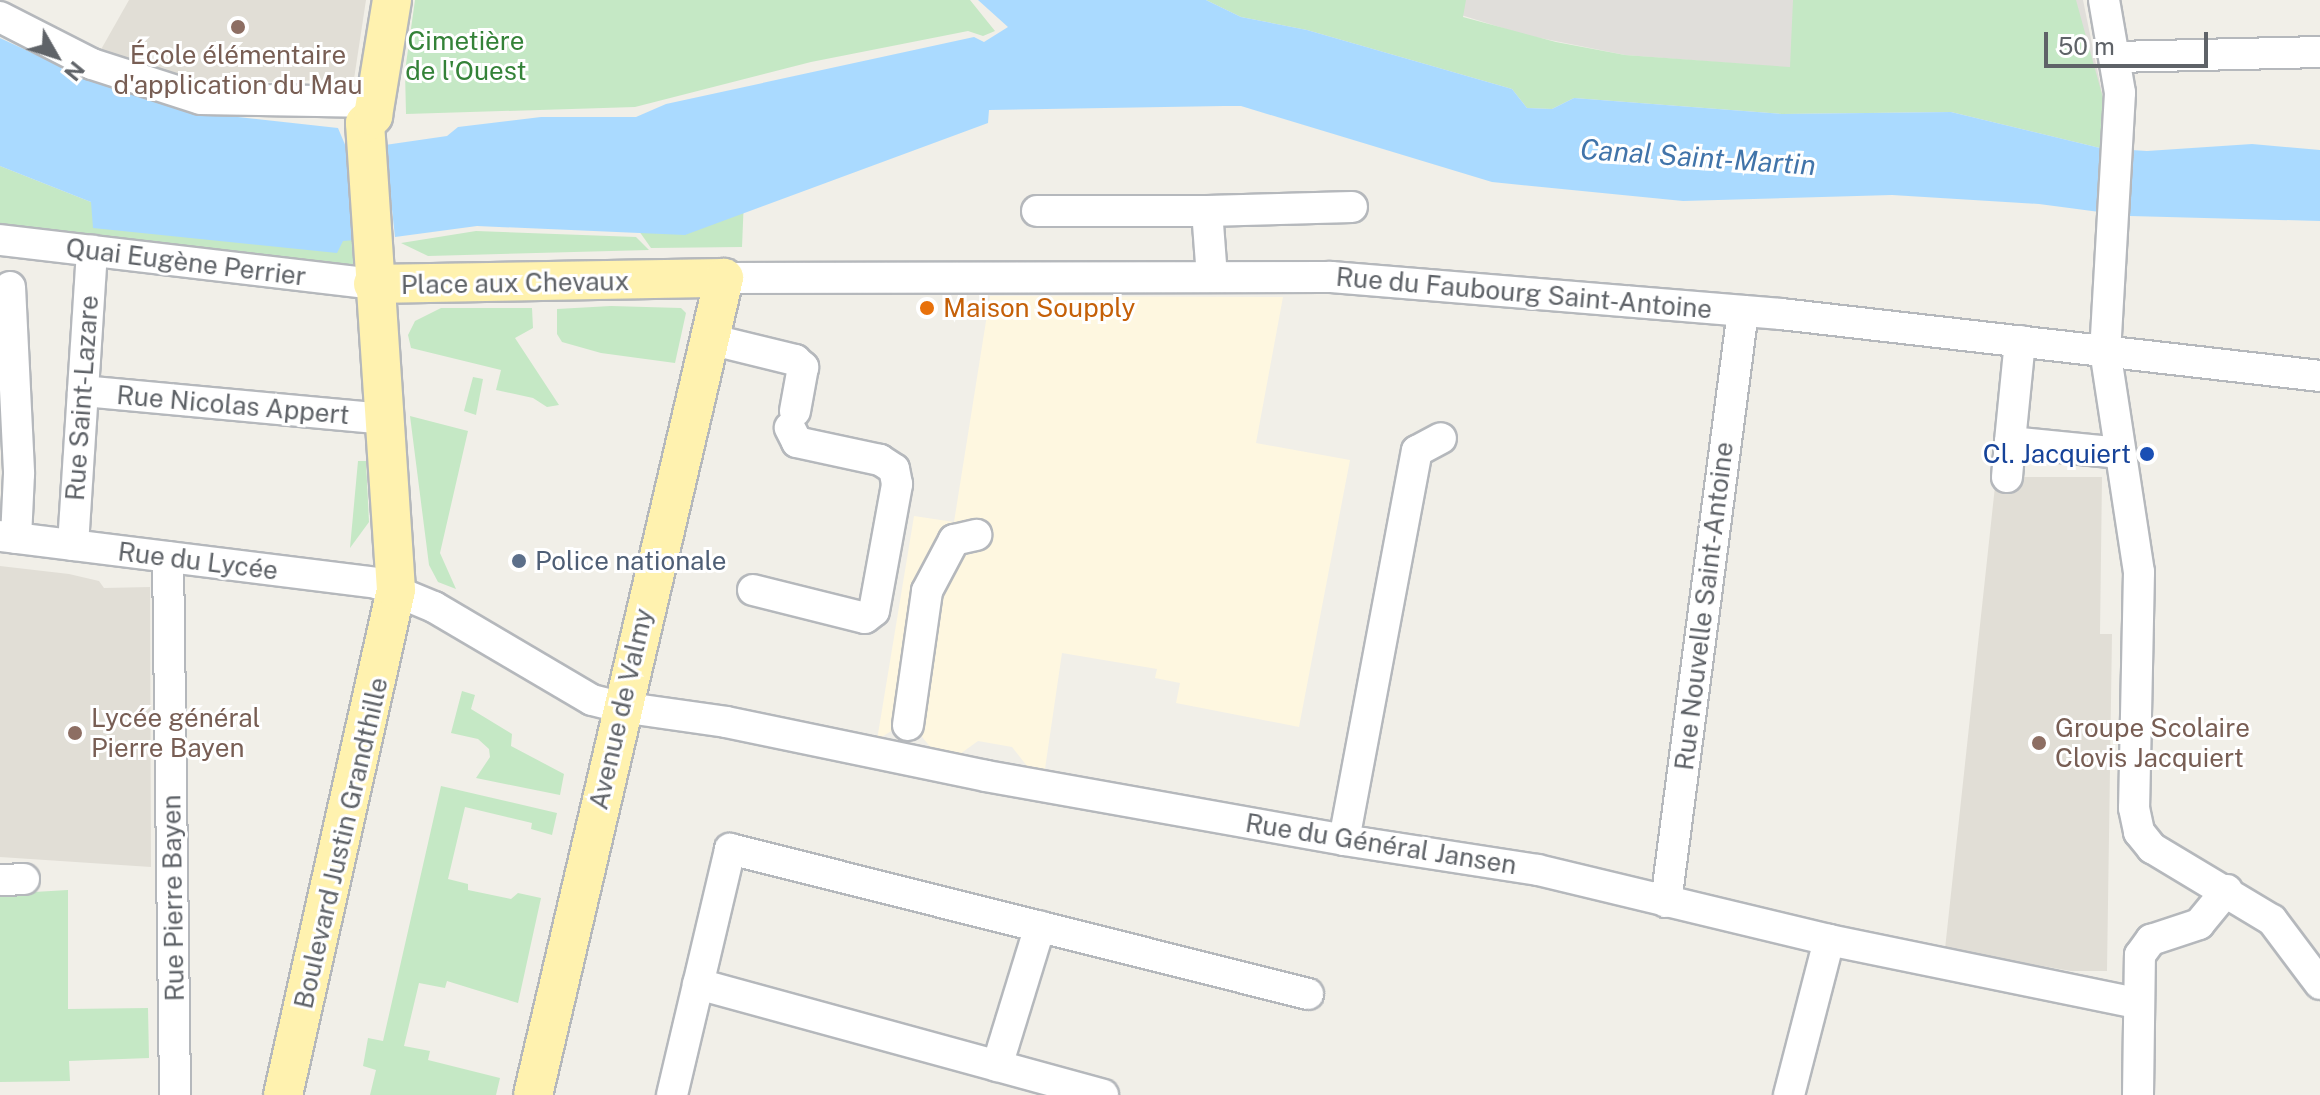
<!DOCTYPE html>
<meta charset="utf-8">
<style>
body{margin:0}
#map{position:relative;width:2320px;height:1095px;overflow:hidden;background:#f1efe8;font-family:"Public Sans",sans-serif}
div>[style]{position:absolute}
.commercial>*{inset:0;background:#fef7e0}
.industrial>*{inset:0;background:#e0deda}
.education>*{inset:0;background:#e1ded6}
.green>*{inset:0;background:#c5e8c5}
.water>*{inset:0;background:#aadaff}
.roads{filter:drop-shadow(2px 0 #b5b8bc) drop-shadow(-2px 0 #b5b8bc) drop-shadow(0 2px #b5b8bc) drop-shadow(0 -2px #b5b8bc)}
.minor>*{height:30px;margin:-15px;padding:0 15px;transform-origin:15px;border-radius:15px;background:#fff}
.major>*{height:38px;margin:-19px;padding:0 19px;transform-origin:19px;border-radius:19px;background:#fff2af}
.dots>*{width:22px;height:22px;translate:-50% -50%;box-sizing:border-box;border:4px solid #fff;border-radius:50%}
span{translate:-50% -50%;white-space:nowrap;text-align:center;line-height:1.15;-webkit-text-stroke:6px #fff;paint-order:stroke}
.park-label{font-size:26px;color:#348238}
.education-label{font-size:26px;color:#785e54}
.left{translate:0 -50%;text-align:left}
.street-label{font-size:26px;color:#5f6368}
.food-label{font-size:26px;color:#c56008}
.transit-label{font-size:26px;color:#164399}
.right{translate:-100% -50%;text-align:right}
.service-label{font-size:26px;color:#4e5e75}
.water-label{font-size:28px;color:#4174aa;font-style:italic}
.north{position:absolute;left:16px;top:16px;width:80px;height:80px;-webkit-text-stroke:6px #fff;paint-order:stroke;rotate:129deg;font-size:22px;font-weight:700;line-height:32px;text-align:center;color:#5f6368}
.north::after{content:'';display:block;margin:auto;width:28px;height:36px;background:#5f6368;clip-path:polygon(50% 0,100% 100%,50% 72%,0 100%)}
.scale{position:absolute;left:2044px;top:32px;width:164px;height:36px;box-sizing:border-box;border:4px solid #5f6368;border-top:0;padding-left:10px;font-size:24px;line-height:28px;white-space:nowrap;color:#5f6368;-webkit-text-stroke:6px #fff;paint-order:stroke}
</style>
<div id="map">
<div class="commercial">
<i style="clip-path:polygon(990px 296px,1283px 297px,1256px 443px,1350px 460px,1299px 727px,1176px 703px,1180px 683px,1155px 678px,1157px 669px,1062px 653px,1045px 769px,1027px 766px,1012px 747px,978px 741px,960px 754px,932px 749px,918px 732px,896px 728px,877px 740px,914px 516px,954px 522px)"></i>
</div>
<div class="industrial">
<i style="clip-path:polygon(1413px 0,2083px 0,2103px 98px,2047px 88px,1625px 55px,1525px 35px)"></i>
</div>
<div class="education">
<i style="clip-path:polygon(129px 0,366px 0,354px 79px,194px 84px,99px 53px)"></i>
<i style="clip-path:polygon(1996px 477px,2102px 477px,2100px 634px,2112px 634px,2107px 971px,2071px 971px,1945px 949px)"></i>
<i style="clip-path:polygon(0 566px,69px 574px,99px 581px,104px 588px,150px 587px,151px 867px,0 857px)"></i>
</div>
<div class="green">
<i style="clip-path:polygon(415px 0,970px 0,995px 31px,983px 36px,968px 31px,811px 62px,635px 107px,406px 114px,405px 71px)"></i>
<i style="clip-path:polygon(1206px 0,1466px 0,1463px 17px,1556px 42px,1625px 55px,1790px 67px,1793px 0,2076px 0,2103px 98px,2100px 148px,1951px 112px,1782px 114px,1574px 98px,1552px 109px,1527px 108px,1512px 89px,1307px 30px,1241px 17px)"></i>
<i style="clip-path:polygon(0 166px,91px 202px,355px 240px,355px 266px,0 229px)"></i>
<i style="clip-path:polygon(744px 198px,742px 247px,651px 248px,620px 204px)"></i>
<i style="clip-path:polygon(476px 231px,636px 237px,649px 250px,428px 256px,401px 243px)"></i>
<i style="clip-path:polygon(611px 306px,681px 308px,686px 313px,675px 363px,601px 353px,562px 342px,557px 334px,557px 309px)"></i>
<i style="clip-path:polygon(441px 308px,532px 308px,533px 328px,515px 338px,559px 405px,547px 407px,533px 398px,496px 390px,501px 370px,411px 348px,408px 335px,415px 321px)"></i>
<i style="clip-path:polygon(473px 377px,483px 379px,476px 415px,464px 411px)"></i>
<i style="clip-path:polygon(410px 416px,468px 431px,440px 553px,456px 589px,438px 582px,429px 565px)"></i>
<i style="clip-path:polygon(358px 461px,366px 461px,369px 522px,350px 548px)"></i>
<i style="clip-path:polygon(462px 691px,475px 695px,471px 709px,512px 734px,511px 746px,564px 774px,560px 795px,476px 778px,490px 757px,489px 749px,478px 739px,451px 733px)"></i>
<i style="clip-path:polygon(441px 786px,557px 813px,552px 835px,531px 829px,532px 823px,465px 807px,448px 879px,468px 884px,468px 890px,511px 899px,518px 893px,541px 898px,518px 1003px,447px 981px,445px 988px,419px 983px,404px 1046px,430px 1051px,428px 1060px,500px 1078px,496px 1095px,370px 1095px,376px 1070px,363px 1066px,368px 1038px,383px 1041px)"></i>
<i style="clip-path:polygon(68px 890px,68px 1009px,148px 1008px,149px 1058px,69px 1061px,70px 1081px,0 1082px,0 894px)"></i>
</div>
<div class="water">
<i style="clip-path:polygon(978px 0,1206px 0,1241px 17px,1307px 30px,1512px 89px,1527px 108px,1552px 109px,1574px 98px,1782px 114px,1951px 112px,2100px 148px,2147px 151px,2252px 144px,2320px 150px,2320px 221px,2130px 216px,2039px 204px,1892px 195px,1683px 201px,1492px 182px,1241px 106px,1224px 106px,989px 110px,988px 123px,685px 235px,477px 226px,395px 237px,385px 145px,447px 136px,458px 127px,541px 117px,636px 117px,666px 104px,974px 37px,984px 42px,1008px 27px)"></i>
<i style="clip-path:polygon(0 38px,99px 84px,193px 112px,338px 128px,346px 147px,355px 240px,343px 241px,337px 253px,93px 228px,91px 202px,0 166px)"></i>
</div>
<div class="roads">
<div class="minor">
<i style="left:2104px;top:0;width:94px;rotate:80.2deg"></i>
<i style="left:2120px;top:93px;width:257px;rotate:93.3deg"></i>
<i style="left:2105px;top:350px;width:225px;rotate:81.3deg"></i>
<i style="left:2139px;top:572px;width:236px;rotate:91.2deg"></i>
<i style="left:2134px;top:808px;width:25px;rotate:78deg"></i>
<i style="left:2139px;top:832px;width:21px;rotate:51deg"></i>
<i style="left:2152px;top:848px;width:140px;rotate:31deg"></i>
<i style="left:2272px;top:920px;width:80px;rotate:53.1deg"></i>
<i style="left:0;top:17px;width:103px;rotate:27.1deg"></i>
<i style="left:92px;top:64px;width:114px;rotate:17.8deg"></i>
<i style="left:201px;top:99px;width:174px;rotate:1deg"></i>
<i style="left:2116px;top:57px;width:204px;rotate:-1.4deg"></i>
<i style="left:1037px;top:211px;width:170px"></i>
<i style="left:0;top:240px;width:376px;rotate:6.7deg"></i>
<i style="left:1212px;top:277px;width:66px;rotate:-94.3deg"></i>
<i style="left:1207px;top:211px;width:145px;rotate:-1.6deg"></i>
<i style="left:724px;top:278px;width:607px;rotate:-0.09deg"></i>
<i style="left:1331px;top:277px;width:452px;rotate:4.7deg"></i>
<i style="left:1781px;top:314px;width:543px;rotate:6.56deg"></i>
<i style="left:10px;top:287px;width:187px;rotate:87.2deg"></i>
<i style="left:19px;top:474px;width:64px;rotate:92.7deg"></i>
<i style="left:709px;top:339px;width:89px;rotate:13.7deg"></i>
<i style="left:795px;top:360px;width:11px;rotate:41deg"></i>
<i style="left:803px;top:367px;width:45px;rotate:100.3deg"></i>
<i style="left:2020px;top:341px;width:101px;rotate:95.7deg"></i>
<i style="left:2010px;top:442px;width:111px;rotate:5.7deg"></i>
<i style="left:83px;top:391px;width:301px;rotate:5.3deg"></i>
<i style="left:2007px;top:477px;width:35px;rotate:-85deg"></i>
<i style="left:0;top:536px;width:379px;rotate:7.1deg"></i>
<i style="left:376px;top:583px;width:63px;rotate:22.5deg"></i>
<i style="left:434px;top:607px;width:183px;rotate:30.5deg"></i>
<i style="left:592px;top:700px;width:30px;rotate:14deg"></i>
<i style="left:621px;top:707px;width:106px;rotate:8.1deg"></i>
<i style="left:726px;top:722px;width:266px;rotate:11.7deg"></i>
<i style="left:986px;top:776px;width:364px;rotate:10.1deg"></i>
<i style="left:1344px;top:840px;width:196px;rotate:8.8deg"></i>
<i style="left:1538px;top:870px;width:299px;rotate:13.5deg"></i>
<i style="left:1829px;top:940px;width:314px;rotate:11.6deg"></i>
<i style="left:73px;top:545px;width:295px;rotate:-86.3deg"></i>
<i style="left:168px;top:557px;width:538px;rotate:89.25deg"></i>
<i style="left:753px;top:590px;width:115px;rotate:14deg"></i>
<i style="left:865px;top:618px;width:11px;rotate:-38deg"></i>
<i style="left:874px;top:611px;width:129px;rotate:-79.7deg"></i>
<i style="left:897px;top:484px;width:15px;rotate:-101deg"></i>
<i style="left:894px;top:469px;width:17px;rotate:-147deg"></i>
<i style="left:880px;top:460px;width:85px;rotate:-167.8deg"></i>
<i style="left:797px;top:442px;width:16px;rotate:-117deg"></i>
<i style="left:908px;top:725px;width:135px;rotate:-81.9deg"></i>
<i style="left:927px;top:591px;width:58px;rotate:-62.1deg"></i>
<i style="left:954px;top:540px;width:23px;rotate:-13deg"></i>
<i style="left:1344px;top:840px;width:396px;rotate:-79.4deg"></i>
<i style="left:1417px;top:451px;width:27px;rotate:-28deg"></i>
<i style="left:0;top:880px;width:24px;rotate:-2deg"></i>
<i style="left:1666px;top:902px;width:596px;rotate:-82.58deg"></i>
<i style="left:698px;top:984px;width:420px;rotate:15.3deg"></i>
<i style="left:997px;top:1066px;width:146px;rotate:-72.9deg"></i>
<i style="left:672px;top:1095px;width:253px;rotate:-76.7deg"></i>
<i style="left:730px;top:849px;width:596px;rotate:14.08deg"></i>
<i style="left:1789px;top:1095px;width:160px;rotate:-75.5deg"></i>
<i style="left:2138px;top:1095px;width:140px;rotate:-89.2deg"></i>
<i style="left:2140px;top:955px;width:19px;rotate:-54deg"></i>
<i style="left:2151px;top:940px;width:51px;rotate:-18.4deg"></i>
<i style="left:2199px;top:924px;width:44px;rotate:-50.5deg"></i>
</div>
<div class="major">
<i style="left:373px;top:284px;width:351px;rotate:-1deg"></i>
<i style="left:724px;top:278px;width:839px;rotate:103.16deg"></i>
<i style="left:283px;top:1095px;width:517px;rotate:-77.39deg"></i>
<i style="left:396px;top:590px;width:468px;rotate:-93.8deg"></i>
<i style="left:365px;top:123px;width:11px;rotate:-41deg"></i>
<i style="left:373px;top:116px;width:118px;rotate:-80.7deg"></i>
</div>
</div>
<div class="dots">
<i style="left:238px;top:27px;background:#8d6e63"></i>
<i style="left:927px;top:308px;background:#e8710a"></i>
<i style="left:2147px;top:454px;background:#1a4fb4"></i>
<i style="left:519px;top:561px;background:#5c6f8a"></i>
<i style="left:75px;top:733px;background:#8d6e63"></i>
<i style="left:2039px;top:743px;background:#8d6e63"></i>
</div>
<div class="park-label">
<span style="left:466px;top:56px">Cimetière<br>de l'Ouest</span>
</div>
<div class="education-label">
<span style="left:238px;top:70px">École élémentaire<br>d'application du Mau</span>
<span class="left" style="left:91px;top:733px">Lycée général<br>Pierre Bayen</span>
<span class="left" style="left:2055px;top:743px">Groupe Scolaire<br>Clovis Jacquiert</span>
</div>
<div class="street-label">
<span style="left:186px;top:262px;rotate:7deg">Quai Eugène Perrier</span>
<span style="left:515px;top:283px;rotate:-1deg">Place aux Chevaux</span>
<span style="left:1524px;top:293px;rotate:5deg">Rue du Faubourg Saint-Antoine</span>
<span style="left:82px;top:398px;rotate:-86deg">Rue Saint-Lazare</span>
<span style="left:233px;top:405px;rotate:5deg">Rue Nicolas Appert</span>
<span style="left:198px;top:561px;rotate:7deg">Rue du Lycée</span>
<span style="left:1704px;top:606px;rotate:-83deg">Rue Nouvelle Saint-Antoine</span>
<span style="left:621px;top:709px;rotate:-77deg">Avenue de Valmy</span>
<span style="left:341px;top:843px;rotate:-77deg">Boulevard Justin Grandthille</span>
<span style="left:1381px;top:844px;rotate:9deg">Rue du Général Jansen</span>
<span style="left:173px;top:898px;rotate:-91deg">Rue Pierre Bayen</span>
</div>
<div class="food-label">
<span class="left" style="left:943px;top:308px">Maison Soupply</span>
</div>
<div class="transit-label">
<span class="right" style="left:2131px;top:454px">Cl. Jacquiert</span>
</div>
<div class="service-label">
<span class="left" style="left:535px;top:561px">Police nationale</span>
</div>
<div class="water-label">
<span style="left:1698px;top:157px;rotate:4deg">Canal Saint-Martin</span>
</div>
<div class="north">N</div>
<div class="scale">50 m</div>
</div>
